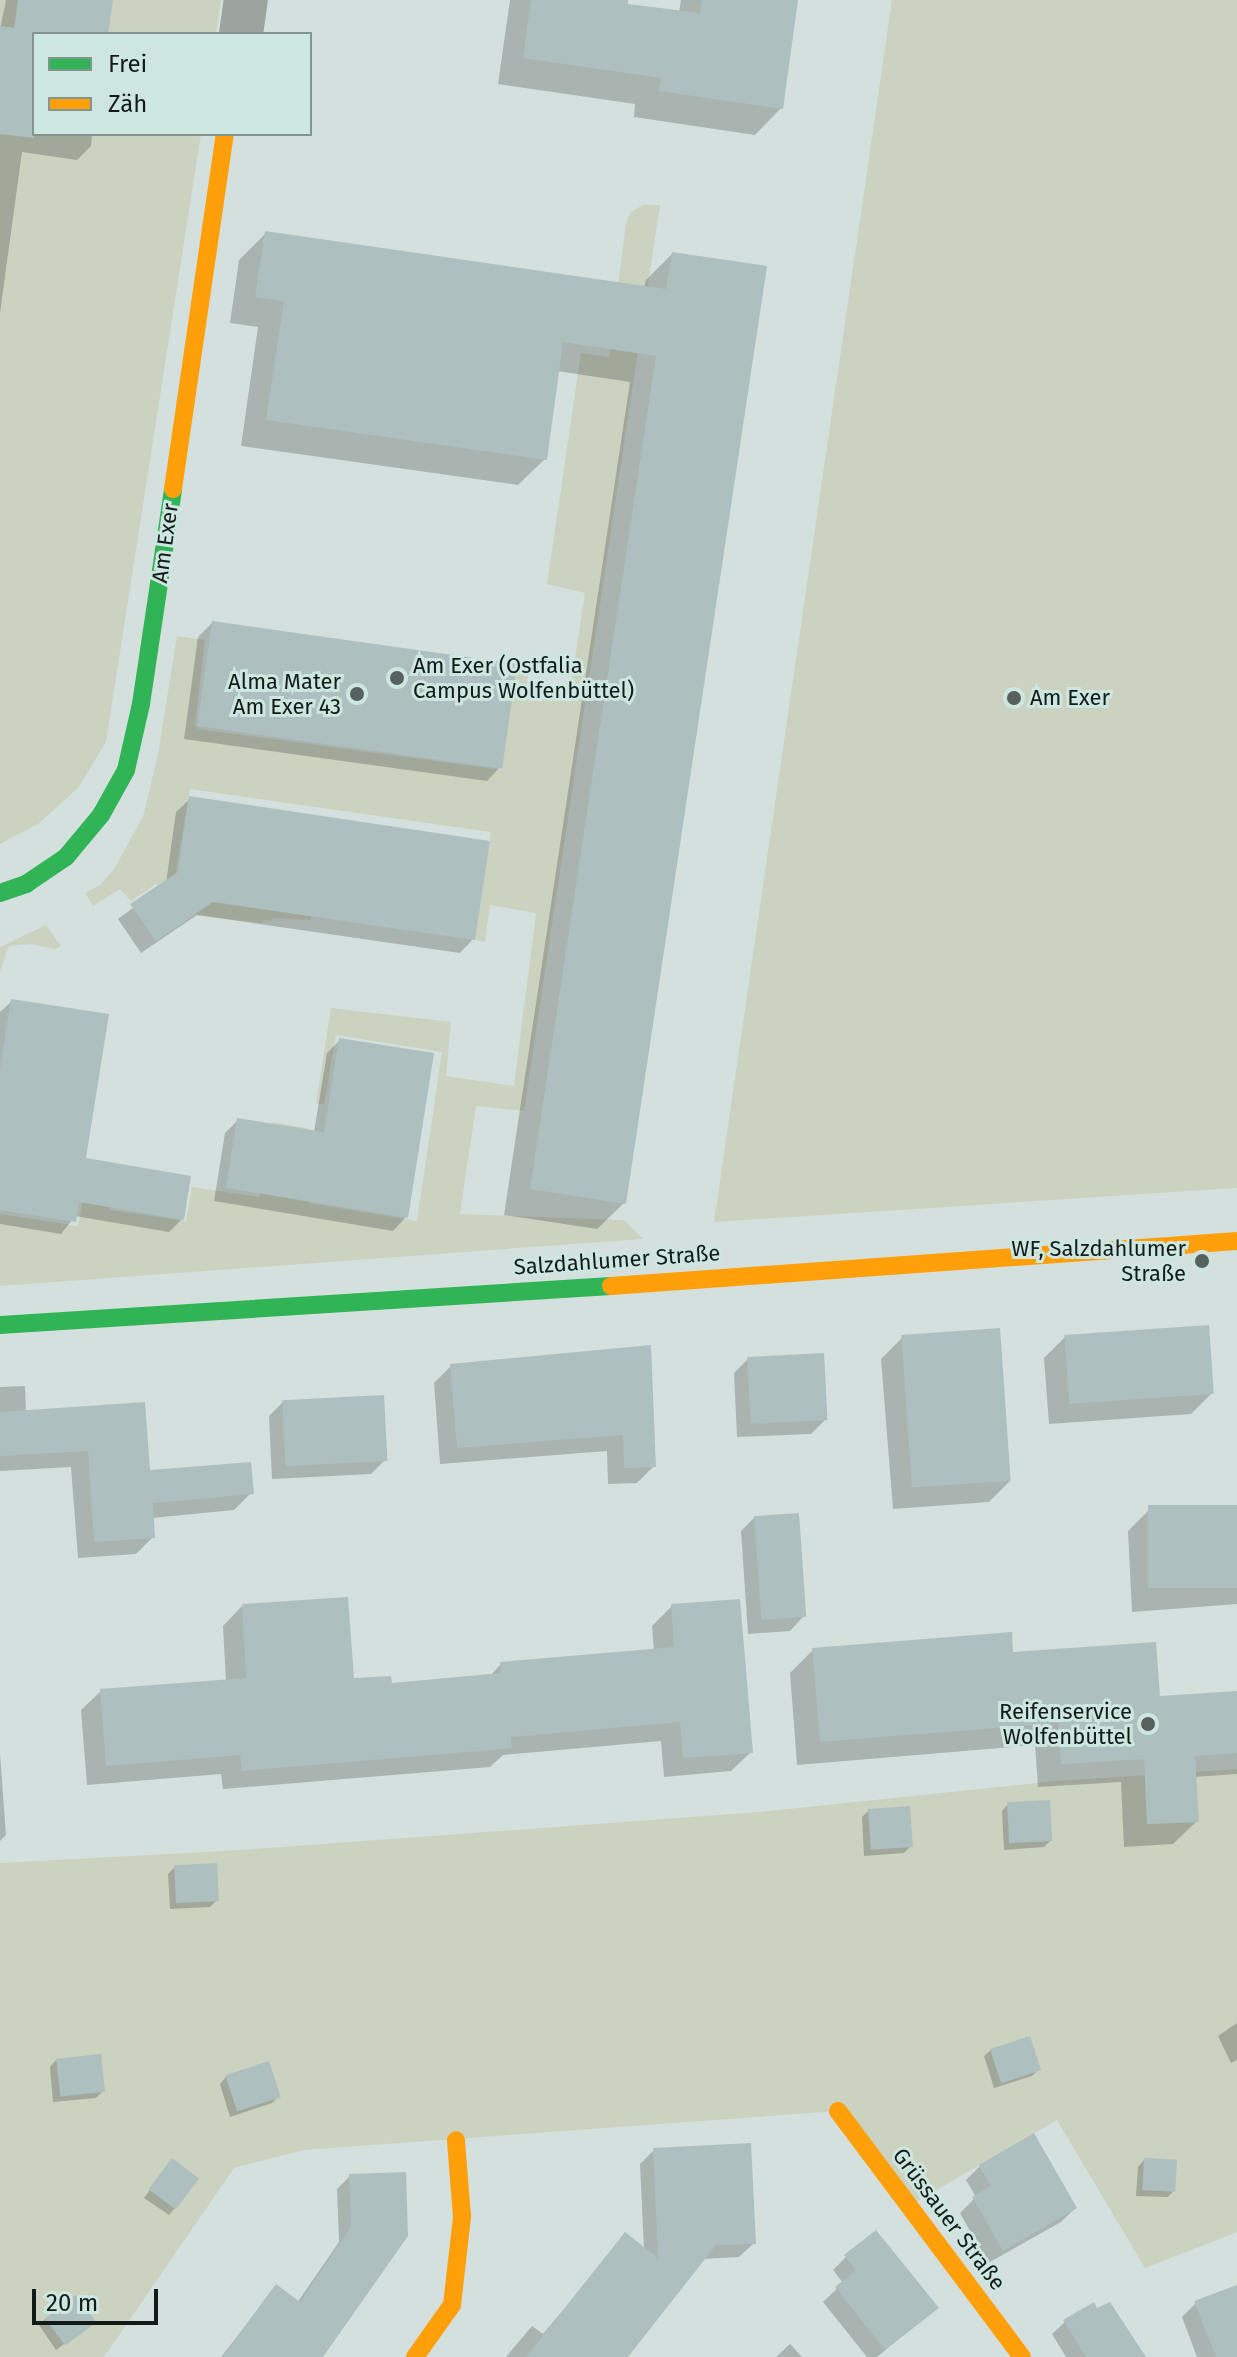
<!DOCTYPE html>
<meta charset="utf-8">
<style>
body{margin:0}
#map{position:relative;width:1237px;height:2357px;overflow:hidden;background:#d4e0dd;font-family:"Fira Sans",sans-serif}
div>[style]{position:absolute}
.green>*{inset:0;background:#cbd2c0}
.shadow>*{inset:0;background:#0003}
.building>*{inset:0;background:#aebfc0;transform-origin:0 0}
.street>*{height:44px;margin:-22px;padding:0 22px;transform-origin:22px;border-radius:22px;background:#9da39e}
.fast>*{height:18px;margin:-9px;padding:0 9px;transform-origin:9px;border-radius:9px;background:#30b455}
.slow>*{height:18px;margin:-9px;padding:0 9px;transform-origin:9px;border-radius:9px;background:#ff9f0a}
.dots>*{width:22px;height:22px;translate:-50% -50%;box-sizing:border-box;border:4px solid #cee6e0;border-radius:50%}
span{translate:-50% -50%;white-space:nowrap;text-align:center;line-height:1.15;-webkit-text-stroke:6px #cee6e0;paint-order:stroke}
.street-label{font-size:22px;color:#121b18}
.poi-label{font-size:22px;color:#121b18}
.left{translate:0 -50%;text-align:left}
.right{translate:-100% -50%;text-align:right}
.legend{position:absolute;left:32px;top:32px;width:280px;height:104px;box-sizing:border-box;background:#cee6e0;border:2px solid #839590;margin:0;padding:10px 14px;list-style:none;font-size:24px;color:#121b18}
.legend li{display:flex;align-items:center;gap:16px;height:40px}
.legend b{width:40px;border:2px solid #839590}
.scale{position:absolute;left:32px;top:2289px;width:126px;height:36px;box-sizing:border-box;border:4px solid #121b18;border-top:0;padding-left:10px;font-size:24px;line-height:28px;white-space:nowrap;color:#121b18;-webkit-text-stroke:6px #cee6e0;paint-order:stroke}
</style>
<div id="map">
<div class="green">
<i style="clip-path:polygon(0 0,221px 0,216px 34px,34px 34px,34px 134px,201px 134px,106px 742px,79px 787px,38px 824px,0 844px)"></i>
<i style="clip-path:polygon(892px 0,1237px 0,1237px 1188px,714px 1222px)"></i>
<i style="clip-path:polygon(643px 205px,660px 205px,524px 1111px,476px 1106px,460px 1214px,624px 1220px,643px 1239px,0 1286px,0 1214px,78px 1226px,88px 1172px,114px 1176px,110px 1210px,186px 1221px,192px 1187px,259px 1197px,272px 1122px,306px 1128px,318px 1135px,309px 1203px,417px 1221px,442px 1052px,336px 1035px,324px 1104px,316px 1104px,331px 1008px,451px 1022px,446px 1076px,514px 1086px,536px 913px,490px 905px,485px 942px,475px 940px,491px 832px,190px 789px,173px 889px,311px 912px,311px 920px,272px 918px,271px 921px,263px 920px,263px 923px,187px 914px,185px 921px,156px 884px,131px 901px,120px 889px,93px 906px,85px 893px,100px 885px,114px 869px,143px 817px,158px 754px,177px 636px,205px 640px,195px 725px,199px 729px,502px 770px,517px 662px,530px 662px,526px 692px,569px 698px,585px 593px,547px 584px,581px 353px,609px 357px,626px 223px,631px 212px)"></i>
<i style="clip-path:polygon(46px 925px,61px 946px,55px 949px,32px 944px,9px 946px,0 971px,0 947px)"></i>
<i style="clip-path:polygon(1237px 1769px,1237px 2232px,1145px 2268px,1057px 2120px,909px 2206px,838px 2111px,304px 2150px,234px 2168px,104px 2357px,0 2357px,0 1863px,241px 1850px,759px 1812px,1056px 1781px)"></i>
</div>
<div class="shadow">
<i style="clip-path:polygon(6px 0,111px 0,106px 34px,34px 34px,34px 134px,92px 134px,91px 146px,77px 160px,22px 152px,0 313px,0 29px)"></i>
<i style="clip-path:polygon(510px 0,626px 0,625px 6px,679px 12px,681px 0,797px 0,781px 108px,755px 135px,634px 117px,635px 104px,498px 84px)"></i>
<i style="clip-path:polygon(266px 233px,644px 288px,646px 280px,672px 254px,624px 1203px,597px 1229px,504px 1215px,630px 382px,557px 371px,545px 459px,518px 485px,241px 446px,258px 327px,230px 323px,239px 260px)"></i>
<i style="clip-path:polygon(212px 623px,501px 766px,487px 781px,184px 739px,198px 637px)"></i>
<i style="clip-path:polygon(190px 799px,473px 939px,460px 953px,197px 915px,141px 953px,118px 919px,166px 883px,176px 812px)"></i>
<i style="clip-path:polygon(12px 1001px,84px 1160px,182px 1219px,169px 1232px,75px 1216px,61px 1234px,0 1224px,0 1012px)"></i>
<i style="clip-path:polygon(340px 1040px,406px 1217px,393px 1231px,214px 1201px,225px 1133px,238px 1120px,314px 1132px,327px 1053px)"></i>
<i style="clip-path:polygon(1065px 1337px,1212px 1393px,1191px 1414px,1049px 1424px,1044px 1358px)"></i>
<i style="clip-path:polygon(902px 1338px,1010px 1481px,989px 1502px,893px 1509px,881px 1359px)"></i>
<i style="clip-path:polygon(649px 1347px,654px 1466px,637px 1483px,608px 1484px,607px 1451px,440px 1464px,434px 1383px,451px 1366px)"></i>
<i style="clip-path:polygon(748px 1359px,825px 1420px,811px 1434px,737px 1437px,734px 1373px)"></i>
<i style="clip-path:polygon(25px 1386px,26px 1412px,148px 1473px,251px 1493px,234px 1510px,152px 1518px,153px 1537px,136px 1554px,78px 1558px,71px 1467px,0 1471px,0 1387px)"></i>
<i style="clip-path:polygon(283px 1402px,385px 1460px,371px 1474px,272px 1479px,269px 1416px)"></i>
<i style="clip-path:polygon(1237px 1507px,1237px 1604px,1132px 1612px,1128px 1531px,1149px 1510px)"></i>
<i style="clip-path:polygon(755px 1517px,804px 1616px,790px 1631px,748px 1634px,741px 1531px)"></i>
<i style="clip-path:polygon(242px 1606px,352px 1680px,390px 1685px,490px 1676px,501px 1664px,654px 1651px,652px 1626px,672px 1606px,751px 1752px,731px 1771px,664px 1777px,661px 1741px,503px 1755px,490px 1767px,223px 1789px,221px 1774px,87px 1785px,81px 1710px,101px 1691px,226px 1681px,223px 1626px)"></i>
<i style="clip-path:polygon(813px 1650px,1012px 1654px,1158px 1698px,1237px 1693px,1237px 1774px,1194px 1777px,1197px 1821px,1173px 1844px,1124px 1847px,1121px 1782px,1038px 1787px,1035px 1745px,797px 1765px,790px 1673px)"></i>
<i style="clip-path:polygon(0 1753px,6px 1835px,0 1841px)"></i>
<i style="clip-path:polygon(1008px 1804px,1050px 1841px,1044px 1847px,1004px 1850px,1002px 1811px)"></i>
<i style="clip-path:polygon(869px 1810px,911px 1846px,904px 1853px,864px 1856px,862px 1817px)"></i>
<i style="clip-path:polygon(175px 1867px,217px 1900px,210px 1907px,170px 1909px,168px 1874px)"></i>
<i style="clip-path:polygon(1237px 2023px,1237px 2060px,1231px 2063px,1218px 2036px)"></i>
<i style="clip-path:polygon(991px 2050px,1038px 2070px,1032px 2076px,994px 2088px,984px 2056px)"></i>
<i style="clip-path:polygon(56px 2060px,103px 2091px,96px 2098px,53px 2102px,50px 2067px)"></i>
<i style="clip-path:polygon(226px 2077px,279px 2096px,272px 2103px,230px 2117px,220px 2084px)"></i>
<i style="clip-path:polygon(654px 2150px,754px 2243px,739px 2257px,703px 2259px,625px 2357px,506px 2357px,532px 2326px,543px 2334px,626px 2235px,644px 2249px,640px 2164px)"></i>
<i style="clip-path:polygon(1144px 2160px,1174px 2190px,1168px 2197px,1136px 2196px,1138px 2167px)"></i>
<i style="clip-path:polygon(980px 2166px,1075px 2208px,1061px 2222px,988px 2263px,960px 2213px,976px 2197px,966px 2180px)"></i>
<i style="clip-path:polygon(166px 2168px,175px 2208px,169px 2215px,144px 2198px)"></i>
<i style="clip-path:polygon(404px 2174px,321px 2357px,221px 2357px,276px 2287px,297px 2303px,339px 2242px,337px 2189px,350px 2176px)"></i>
<i style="clip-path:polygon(846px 2257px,936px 2308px,877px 2357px,867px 2357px,823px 2302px,843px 2283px,833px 2270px)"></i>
<i style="clip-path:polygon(1237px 2287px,1237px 2357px,1197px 2357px,1182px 2317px,1196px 2303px)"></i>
<i style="clip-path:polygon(45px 2319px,86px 2328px,56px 2350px,39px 2325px)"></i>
<i style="clip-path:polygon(1065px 2322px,1144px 2357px,1066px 2357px,1052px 2334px)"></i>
<i style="clip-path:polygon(790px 2344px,802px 2357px,776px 2357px)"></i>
</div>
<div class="building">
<i style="clip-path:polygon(18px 0,113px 0,108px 34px,34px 34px,34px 138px,0 134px,0 26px,14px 28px)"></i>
<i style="clip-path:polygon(531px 0,628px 0,628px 4px,700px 13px,702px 0,798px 0,783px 109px,659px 91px,661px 78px,523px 58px)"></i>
<i style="clip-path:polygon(265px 231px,666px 289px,672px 252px,767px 266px,626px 1204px,530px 1189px,656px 356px,563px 342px,547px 460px,266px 420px,284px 301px,255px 297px)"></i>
<i style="left:212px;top:621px;width:308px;height:106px;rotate:8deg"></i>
<i style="clip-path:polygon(189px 796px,490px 841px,475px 940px,213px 902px,156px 941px,130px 904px,178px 872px)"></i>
<i style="clip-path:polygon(11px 999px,109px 1014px,86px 1158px,191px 1176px,184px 1220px,79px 1202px,76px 1222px,0 1210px,0 1069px)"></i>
<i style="clip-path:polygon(339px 1038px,434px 1053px,408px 1218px,226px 1188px,237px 1118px,324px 1132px)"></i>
<i style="left:1209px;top:1325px;width:69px;height:145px;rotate:86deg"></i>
<i style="left:1000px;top:1328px;width:153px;height:99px;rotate:86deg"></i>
<i style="clip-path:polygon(651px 1345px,656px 1467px,624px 1468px,623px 1435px,457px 1448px,450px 1364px)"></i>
<i style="left:824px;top:1353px;width:67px;height:77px;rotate:87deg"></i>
<i style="left:384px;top:1395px;width:66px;height:102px;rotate:87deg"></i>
<i style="clip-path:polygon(145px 1402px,150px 1470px,251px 1462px,254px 1494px,153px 1503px,155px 1538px,94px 1542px,88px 1451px,0 1456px,0 1412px)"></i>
<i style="left:1237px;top:1505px;width:83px;height:89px;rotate:90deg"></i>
<i style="left:799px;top:1513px;width:104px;height:45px;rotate:86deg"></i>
<i style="clip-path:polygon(348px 1597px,354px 1678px,391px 1676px,392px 1683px,501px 1673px,500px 1662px,674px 1647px,671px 1604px,740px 1599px,753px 1753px,683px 1758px,680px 1722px,511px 1737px,512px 1748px,242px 1771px,240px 1755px,106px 1766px,100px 1689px,246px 1678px,242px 1604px)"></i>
<i style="clip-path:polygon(1012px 1632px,1013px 1652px,1156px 1642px,1160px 1696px,1237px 1691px,1237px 1753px,1195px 1756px,1199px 1822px,1147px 1824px,1144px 1759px,1061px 1764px,1058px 1723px,820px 1742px,812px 1648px)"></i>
<i style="left:1050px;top:1800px;width:41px;height:43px;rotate:87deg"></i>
<i style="left:910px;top:1806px;width:41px;height:42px;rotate:86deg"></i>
<i style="left:217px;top:1863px;width:38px;height:43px;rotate:87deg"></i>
<i style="left:1030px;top:2036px;width:36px;height:42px;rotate:72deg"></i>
<i style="left:101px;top:2054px;width:38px;height:45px;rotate:84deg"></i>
<i style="left:269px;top:2061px;width:38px;height:46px;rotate:72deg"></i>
<i style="clip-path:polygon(1034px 2133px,1077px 2208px,1003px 2251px,972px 2197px,991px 2186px,979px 2165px)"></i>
<i style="clip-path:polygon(751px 2143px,756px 2244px,716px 2245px,628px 2357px,526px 2357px,625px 2232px,658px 2258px,653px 2148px)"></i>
<i style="left:172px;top:2158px;width:34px;height:39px;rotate:37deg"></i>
<i style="left:1144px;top:2158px;width:33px;height:32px;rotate:3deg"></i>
<i style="clip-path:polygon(406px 2172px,408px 2236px,323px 2357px,222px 2357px,276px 2284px,300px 2302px,351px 2227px,349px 2174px)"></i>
<i style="clip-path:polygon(876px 2230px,939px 2308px,885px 2350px,835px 2287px,856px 2270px,844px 2255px)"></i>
<i style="clip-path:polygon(1237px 2285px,1237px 2357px,1216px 2357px,1194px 2301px)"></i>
<i style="left:76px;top:2295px;width:34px;height:39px;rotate:53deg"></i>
<i style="clip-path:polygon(1094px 2302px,1097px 2308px,1110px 2302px,1146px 2357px,1086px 2357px,1063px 2320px)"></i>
</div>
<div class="street">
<i style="left:241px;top:34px;width:34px;rotate:-82deg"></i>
</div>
<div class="fast">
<i style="left:0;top:893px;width:28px;rotate:-19deg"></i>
<i style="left:26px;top:884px;width:48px;rotate:-34deg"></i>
<i style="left:66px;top:857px;width:55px;rotate:-50.2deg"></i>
<i style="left:101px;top:815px;width:51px;rotate:-60.9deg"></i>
<i style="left:126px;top:770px;width:68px;rotate:-77.2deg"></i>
<i style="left:141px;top:704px;width:217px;rotate:-81.5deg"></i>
<i style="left:0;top:1325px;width:612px;rotate:-3.65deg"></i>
</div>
<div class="slow">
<i style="left:173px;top:489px;width:359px;rotate:-81.7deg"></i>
<i style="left:611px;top:1286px;width:628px;rotate:-4.11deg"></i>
<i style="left:838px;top:2111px;width:307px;rotate:53.2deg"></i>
<i style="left:415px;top:2357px;width:64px;rotate:-54.6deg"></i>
<i style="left:452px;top:2305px;width:89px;rotate:-83.5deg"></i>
<i style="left:462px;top:2217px;width:77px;rotate:-94.5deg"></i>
</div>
<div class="dots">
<i style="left:397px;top:678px;background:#56605d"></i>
<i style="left:357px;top:694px;background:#56605d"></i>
<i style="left:1014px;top:698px;background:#56605d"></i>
<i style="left:1202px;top:1261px;background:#56605d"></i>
<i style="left:1148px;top:1724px;background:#56605d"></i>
</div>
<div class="street-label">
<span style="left:165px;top:543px;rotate:-82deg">Am Exer</span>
<span style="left:617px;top:1260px;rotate:-4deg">Salzdahlumer Straße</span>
<span style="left:949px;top:2219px;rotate:53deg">Grüssauer Straße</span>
</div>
<div class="poi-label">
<span class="left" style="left:413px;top:678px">Am Exer (Ostfalia<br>Campus Wolfenbüttel)</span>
<span class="right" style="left:341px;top:694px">Alma Mater<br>Am Exer 43</span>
<span class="left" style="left:1030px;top:698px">Am Exer</span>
<span class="right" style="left:1186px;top:1261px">WF, Salzdahlumer<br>Straße</span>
<span class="right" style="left:1132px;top:1724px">Reifenservice<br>Wolfenbüttel</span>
</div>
<ul class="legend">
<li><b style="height:10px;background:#30b455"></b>Frei</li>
<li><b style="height:10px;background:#ff9f0a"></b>Zäh</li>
</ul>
<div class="scale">20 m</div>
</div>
